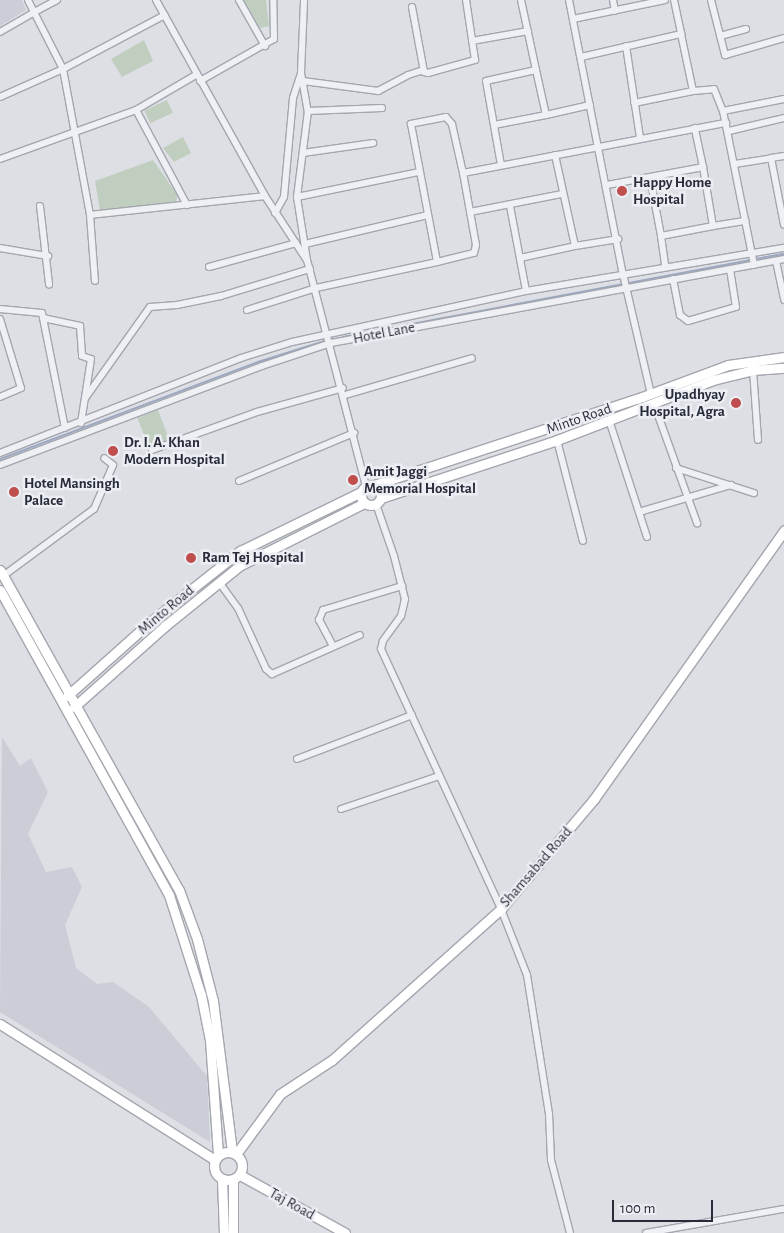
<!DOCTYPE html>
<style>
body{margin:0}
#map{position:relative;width:784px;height:1233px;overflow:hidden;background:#dddfe5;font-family:"Alegreya Sans",sans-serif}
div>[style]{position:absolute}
.built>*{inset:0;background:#cbced6}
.green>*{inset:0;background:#c0cebf;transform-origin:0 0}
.stream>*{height:2px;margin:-1px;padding:0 1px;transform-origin:1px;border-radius:1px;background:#9ba8c2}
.roads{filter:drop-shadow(1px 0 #a3a6ae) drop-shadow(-1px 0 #a3a6ae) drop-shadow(0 1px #a3a6ae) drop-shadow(0 -1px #a3a6ae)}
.street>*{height:6px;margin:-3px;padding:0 3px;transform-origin:3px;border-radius:3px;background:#eff0f4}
.secondary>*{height:9px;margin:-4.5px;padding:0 4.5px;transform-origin:4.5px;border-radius:4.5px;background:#fff}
.secondary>.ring{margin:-4.5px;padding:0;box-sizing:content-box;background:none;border:9px solid #fff;border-radius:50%}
.dots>*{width:14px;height:14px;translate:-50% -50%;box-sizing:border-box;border:2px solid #eceef3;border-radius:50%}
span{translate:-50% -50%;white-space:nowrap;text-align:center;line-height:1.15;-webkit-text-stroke:5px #eceef3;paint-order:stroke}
.poi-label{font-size:15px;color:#282c3a;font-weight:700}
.left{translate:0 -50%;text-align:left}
.right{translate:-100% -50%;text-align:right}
.street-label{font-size:15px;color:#282c3a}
.scale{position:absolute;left:612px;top:1200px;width:101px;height:22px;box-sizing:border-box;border:2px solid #282c3a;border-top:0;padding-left:6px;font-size:15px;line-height:18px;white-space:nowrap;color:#282c3a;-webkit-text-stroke:4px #eceef3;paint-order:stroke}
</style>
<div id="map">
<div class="built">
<i style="clip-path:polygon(0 0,22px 0,26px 10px,0 26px)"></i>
<i style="clip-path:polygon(2px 737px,20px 766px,31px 758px,48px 792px,28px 834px,46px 872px,72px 867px,82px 887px,65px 925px,76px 968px,97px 984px,113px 982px,149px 1007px,207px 1076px,210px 1142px,0 1012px)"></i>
</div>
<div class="green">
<i style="clip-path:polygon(244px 0,266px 0,269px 26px,260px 28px)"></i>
<i style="clip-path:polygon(144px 40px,153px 61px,122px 77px,111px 59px)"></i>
<i style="left:167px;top:100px;width:14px;height:25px;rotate:65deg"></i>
<i style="clip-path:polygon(183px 137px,191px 153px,174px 162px,163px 148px)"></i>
<i style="clip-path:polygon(153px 160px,178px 196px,175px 203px,100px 210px,95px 181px)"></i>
<i style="left:158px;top:410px;width:34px;height:22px;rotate:69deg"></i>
</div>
<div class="stream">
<i style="left:343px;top:337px;width:449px;rotate:-10.7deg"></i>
<i style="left:0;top:459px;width:276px;rotate:-20.6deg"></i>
<i style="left:258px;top:362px;width:70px;rotate:-17.4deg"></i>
</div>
<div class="roads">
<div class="street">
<i style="left:57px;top:0;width:26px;rotate:152deg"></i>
<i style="left:34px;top:12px;width:64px;rotate:63deg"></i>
<i style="left:63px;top:69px;width:148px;rotate:79.5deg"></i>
<i style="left:90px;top:215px;width:176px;rotate:-6.2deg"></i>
<i style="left:156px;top:0;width:224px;rotate:60.9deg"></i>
<i style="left:265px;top:196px;width:75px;rotate:56.9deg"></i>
<i style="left:239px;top:0;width:53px;rotate:60.5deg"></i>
<i style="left:521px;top:0;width:72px;rotate:77.9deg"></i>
<i style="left:569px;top:0;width:279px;rotate:78.9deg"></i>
<i style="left:623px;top:274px;width:123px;rotate:76.9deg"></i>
<i style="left:613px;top:0;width:11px;rotate:80deg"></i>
<i style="left:674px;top:0;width:35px;rotate:78deg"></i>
<i style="left:711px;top:0;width:57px;rotate:75.7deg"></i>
<i style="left:725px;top:55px;width:61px;rotate:-16.1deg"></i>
<i style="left:412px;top:7px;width:66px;rotate:79.5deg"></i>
<i style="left:424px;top:72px;width:4px;rotate:14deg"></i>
<i style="left:428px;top:73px;width:49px;rotate:-15.5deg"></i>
<i style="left:475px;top:60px;width:61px;rotate:-98.5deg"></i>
<i style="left:573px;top:19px;width:94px;rotate:-11.7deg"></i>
<i style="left:0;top:32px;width:39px;rotate:-30deg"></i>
<i style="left:34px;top:12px;width:13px;rotate:-117deg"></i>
<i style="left:720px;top:36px;width:27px;rotate:-15deg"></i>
<i style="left:472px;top:41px;width:57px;rotate:-10.1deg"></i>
<i style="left:626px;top:46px;width:93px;rotate:81.3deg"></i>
<i style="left:581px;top:57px;width:103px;rotate:-13deg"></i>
<i style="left:681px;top:34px;width:58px;rotate:78.1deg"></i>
<i style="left:693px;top:91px;width:60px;rotate:168.5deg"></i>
<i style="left:301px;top:73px;width:39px;rotate:80deg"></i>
<i style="left:308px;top:111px;width:87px;rotate:97.3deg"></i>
<i style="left:297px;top:197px;width:64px;rotate:81deg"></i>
<i style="left:307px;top:260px;width:234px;rotate:75.4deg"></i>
<i style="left:200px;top:81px;width:85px;rotate:-29.6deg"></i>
<i style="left:274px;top:39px;width:39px;rotate:-91deg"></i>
<i style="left:303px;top:81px;width:76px;rotate:7.6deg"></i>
<i style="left:378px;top:91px;width:34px;rotate:-28deg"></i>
<i style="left:408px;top:75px;width:16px;rotate:-18deg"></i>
<i style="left:693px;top:91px;width:21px;rotate:-5deg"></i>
<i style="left:714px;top:89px;width:24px;rotate:68deg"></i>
<i style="left:723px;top:111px;width:157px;rotate:78.6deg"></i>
<i style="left:0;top:97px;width:69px;rotate:-24deg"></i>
<i style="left:63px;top:69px;width:115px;rotate:-27.9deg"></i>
<i style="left:136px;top:110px;width:108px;rotate:61.8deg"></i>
<i style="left:308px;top:111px;width:74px;rotate:-2.3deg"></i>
<i style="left:723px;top:111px;width:62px;rotate:-11.1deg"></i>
<i style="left:494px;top:125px;width:53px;rotate:-10.9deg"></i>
<i style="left:729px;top:131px;width:57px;rotate:-13.3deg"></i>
<i style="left:303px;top:153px;width:71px;rotate:-8.1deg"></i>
<i style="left:555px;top:155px;width:93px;rotate:77.6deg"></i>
<i style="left:575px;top:246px;width:44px;rotate:-9.2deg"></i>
<i style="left:771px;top:158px;width:13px;rotate:-9deg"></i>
<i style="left:0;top:159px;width:145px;rotate:-19.8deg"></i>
<i style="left:136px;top:110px;width:69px;rotate:-30.3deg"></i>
<i style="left:735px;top:164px;width:36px;rotate:-9deg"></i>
<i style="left:771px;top:158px;width:68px;rotate:79deg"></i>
<i style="left:501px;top:165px;width:85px;rotate:-100.1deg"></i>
<i style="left:486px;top:81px;width:51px;rotate:-12.4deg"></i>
<i style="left:536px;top:70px;width:46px;rotate:77.5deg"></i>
<i style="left:546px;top:115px;width:45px;rotate:-12.8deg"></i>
<i style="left:703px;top:167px;width:60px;rotate:80.4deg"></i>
<i style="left:713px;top:226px;width:33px;rotate:-9deg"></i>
<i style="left:463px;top:173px;width:268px;rotate:-10.8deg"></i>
<i style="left:650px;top:177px;width:60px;rotate:79.4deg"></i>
<i style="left:661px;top:236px;width:53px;rotate:-10.9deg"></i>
<i style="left:607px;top:185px;width:98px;rotate:-10.6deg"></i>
<i style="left:703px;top:167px;width:40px;rotate:-102deg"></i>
<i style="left:297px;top:197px;width:125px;rotate:-11.6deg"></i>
<i style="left:40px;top:206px;width:79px;rotate:83.4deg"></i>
<i style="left:510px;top:206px;width:86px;rotate:79.3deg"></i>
<i style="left:470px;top:212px;width:94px;rotate:-11.1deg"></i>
<i style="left:275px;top:213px;width:18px;rotate:-61deg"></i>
<i style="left:284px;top:197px;width:99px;rotate:-84.8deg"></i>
<i style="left:293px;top:98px;width:26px;rotate:-72deg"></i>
<i style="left:301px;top:73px;width:73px;rotate:-87.6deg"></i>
<i style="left:90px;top:215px;width:66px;rotate:85.7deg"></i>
<i style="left:661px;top:236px;width:30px;rotate:82deg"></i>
<i style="left:305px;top:244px;width:126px;rotate:-13.3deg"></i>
<i style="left:0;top:248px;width:49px;rotate:9.5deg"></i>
<i style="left:520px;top:258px;width:56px;rotate:-12.3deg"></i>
<i style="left:776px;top:261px;width:40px;rotate:78deg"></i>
<i style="left:209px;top:267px;width:90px;rotate:-15.4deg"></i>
<i style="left:673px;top:279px;width:37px;rotate:79deg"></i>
<i style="left:680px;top:315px;width:10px;rotate:37deg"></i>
<i style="left:688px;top:321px;width:50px;rotate:-16.3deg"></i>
<i style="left:736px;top:307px;width:37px;rotate:-99deg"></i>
<i style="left:0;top:309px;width:42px;rotate:5.4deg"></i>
<i style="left:42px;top:313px;width:117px;rotate:78.7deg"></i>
<i style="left:247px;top:310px;width:72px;rotate:-17.7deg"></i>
<i style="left:316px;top:288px;width:124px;rotate:-12.1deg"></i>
<i style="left:437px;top:262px;width:38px;rotate:-14deg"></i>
<i style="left:474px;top:253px;width:8px;rotate:-76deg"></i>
<i style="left:476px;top:245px;width:73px;rotate:-100.2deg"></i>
<i style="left:463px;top:173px;width:50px;rotate:-102.7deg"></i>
<i style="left:452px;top:124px;width:9px;rotate:-131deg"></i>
<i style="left:446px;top:117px;width:36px;rotate:169deg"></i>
<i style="left:411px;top:124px;width:140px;rotate:79.3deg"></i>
<i style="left:43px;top:318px;width:38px;rotate:12deg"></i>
<i style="left:80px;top:326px;width:30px;rotate:86deg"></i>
<i style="left:82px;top:356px;width:9px;rotate:18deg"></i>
<i style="left:91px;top:359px;width:65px;rotate:98.9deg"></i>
<i style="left:0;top:319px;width:72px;rotate:73.1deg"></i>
<i style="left:21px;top:388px;width:23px;rotate:157deg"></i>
<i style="left:753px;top:370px;width:70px;rotate:85.9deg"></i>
<i style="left:345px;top:395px;width:132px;rotate:-16.2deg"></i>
<i style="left:86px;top:397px;width:110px;rotate:-54.6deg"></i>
<i style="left:150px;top:307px;width:27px;rotate:-4deg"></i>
<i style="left:177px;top:305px;width:45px;rotate:-11.6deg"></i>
<i style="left:221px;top:296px;width:93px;rotate:-16.9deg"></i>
<i style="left:654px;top:404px;width:127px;rotate:70.1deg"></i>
<i style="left:609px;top:420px;width:123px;rotate:72deg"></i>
<i style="left:557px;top:440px;width:104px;rotate:75.6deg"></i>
<i style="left:152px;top:450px;width:112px;rotate:-19.9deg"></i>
<i style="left:257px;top:412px;width:89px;rotate:-15.6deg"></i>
<i style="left:0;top:453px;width:259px;rotate:-21.5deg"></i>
<i style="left:241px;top:358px;width:53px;rotate:-17.4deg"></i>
<i style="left:292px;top:342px;width:239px;rotate:-12.3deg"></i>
<i style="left:526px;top:291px;width:262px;rotate:-9.5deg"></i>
<i style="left:0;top:465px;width:280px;rotate:-20.7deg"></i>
<i style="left:262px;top:366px;width:73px;rotate:-18.4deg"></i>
<i style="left:331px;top:343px;width:461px;rotate:-10.5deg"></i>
<i style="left:676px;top:468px;width:82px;rotate:17.8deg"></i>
<i style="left:239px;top:481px;width:125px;rotate:-22.7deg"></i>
<i style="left:376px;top:504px;width:55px;rotate:70.9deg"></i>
<i style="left:394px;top:556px;width:44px;rotate:75.7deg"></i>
<i style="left:405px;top:599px;width:17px;rotate:103deg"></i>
<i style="left:401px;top:616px;width:31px;rotate:126deg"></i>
<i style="left:383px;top:641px;width:8px;rotate:104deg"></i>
<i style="left:381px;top:649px;width:286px;rotate:65.2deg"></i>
<i style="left:501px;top:909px;width:71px;rotate:68.5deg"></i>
<i style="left:527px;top:975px;width:141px;rotate:81deg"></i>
<i style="left:549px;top:1114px;width:46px;rotate:87.5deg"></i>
<i style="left:551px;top:1160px;width:75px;rotate:75.4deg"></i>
<i style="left:639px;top:512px;width:96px;rotate:-16.4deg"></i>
<i style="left:3px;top:576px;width:113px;rotate:-36.4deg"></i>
<i style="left:94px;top:509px;width:48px;rotate:-66.6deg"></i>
<i style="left:113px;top:465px;width:11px;rotate:-142deg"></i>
<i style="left:219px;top:582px;width:32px;rotate:54deg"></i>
<i style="left:238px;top:608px;width:67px;rotate:65.3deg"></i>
<i style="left:266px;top:669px;width:8px;rotate:40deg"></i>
<i style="left:272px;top:674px;width:96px;rotate:-23.9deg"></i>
<i style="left:333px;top:646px;width:30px;rotate:-118deg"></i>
<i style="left:319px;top:620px;width:11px;rotate:-68deg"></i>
<i style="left:323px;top:610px;width:83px;rotate:-16.9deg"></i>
<i style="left:297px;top:759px;width:123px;rotate:-20.9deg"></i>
<i style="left:341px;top:809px;width:103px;rotate:-18.6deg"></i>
<i style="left:646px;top:1233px;width:140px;rotate:-9.9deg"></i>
</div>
<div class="secondary">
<i class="ring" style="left:361px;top:485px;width:11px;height:11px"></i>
<i style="left:374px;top:485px;width:282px;rotate:-18.2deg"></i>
<i style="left:642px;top:397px;width:92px;rotate:-20.4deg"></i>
<i style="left:728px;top:365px;width:57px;rotate:-8.1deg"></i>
<i style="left:381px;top:498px;width:185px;rotate:-18.2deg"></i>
<i style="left:557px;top:440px;width:167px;rotate:-21deg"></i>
<i style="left:713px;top:380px;width:41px;rotate:-14deg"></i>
<i style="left:753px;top:370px;width:31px;rotate:-4deg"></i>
<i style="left:0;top:570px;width:367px;rotate:60.8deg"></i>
<i style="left:179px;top:890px;width:52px;rotate:69.8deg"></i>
<i style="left:197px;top:939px;width:64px;rotate:75.5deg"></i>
<i style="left:213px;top:1001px;width:152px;rotate:82.8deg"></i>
<i style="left:0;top:590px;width:349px;rotate:61deg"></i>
<i style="left:169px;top:895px;width:105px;rotate:72.3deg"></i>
<i style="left:201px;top:995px;width:46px;rotate:78.7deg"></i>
<i style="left:210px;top:1040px;width:115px;rotate:86deg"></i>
<i style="left:67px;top:696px;width:111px;rotate:-41.7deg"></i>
<i style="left:150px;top:622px;width:115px;rotate:-38.3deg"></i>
<i style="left:240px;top:551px;width:135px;rotate:-26deg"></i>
<i style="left:74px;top:707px;width:122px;rotate:-41.7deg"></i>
<i style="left:165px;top:626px;width:95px;rotate:-39deg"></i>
<i style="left:239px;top:566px;width:140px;rotate:-26.7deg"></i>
<i style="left:0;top:1024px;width:254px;rotate:32.3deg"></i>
<i class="ring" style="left:214px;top:1152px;width:19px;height:19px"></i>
<i style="left:236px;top:1154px;width:74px;rotate:-53.7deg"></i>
<i style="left:280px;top:1094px;width:62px;rotate:-33.2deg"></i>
<i style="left:332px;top:1060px;width:227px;rotate:-41.8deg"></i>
<i style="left:501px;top:909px;width:144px;rotate:-49.8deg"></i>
<i style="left:594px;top:799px;width:329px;rotate:-54.7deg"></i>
<i style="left:240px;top:1175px;width:120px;rotate:28.9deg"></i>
<i style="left:222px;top:1179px;width:54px;rotate:87.9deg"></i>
<i style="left:233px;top:1180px;width:53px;rotate:90deg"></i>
</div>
</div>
<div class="dots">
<i style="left:622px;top:191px;background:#bf4f4d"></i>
<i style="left:736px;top:403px;background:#bf4f4d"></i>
<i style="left:113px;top:451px;background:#bf4f4d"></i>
<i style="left:353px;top:480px;background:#bf4f4d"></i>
<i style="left:14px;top:492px;background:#bf4f4d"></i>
<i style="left:191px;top:558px;background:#bf4f4d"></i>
</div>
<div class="poi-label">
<span class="left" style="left:633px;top:191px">Happy Home<br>Hospital</span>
<span class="right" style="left:725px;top:403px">Upadhyay<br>Hospital, Agra</span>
<span class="left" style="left:124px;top:451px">Dr. I. A. Khan<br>Modern Hospital</span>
<span class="left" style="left:364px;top:480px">Amit Jaggi<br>Memorial Hospital</span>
<span class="left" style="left:24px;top:492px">Hotel Mansingh<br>Palace</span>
<span class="left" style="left:202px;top:558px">Ram Tej Hospital</span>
</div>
<div class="street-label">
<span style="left:384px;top:333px;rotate:-11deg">Hotel Lane</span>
<span style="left:579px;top:419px;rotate:-19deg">Minto Road</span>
<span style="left:166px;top:610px;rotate:-40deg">Minto Road</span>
<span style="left:536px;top:867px;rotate:-49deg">Shamsabad Road</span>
<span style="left:292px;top:1204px;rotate:29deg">Taj Road</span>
</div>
<div class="scale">100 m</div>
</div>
